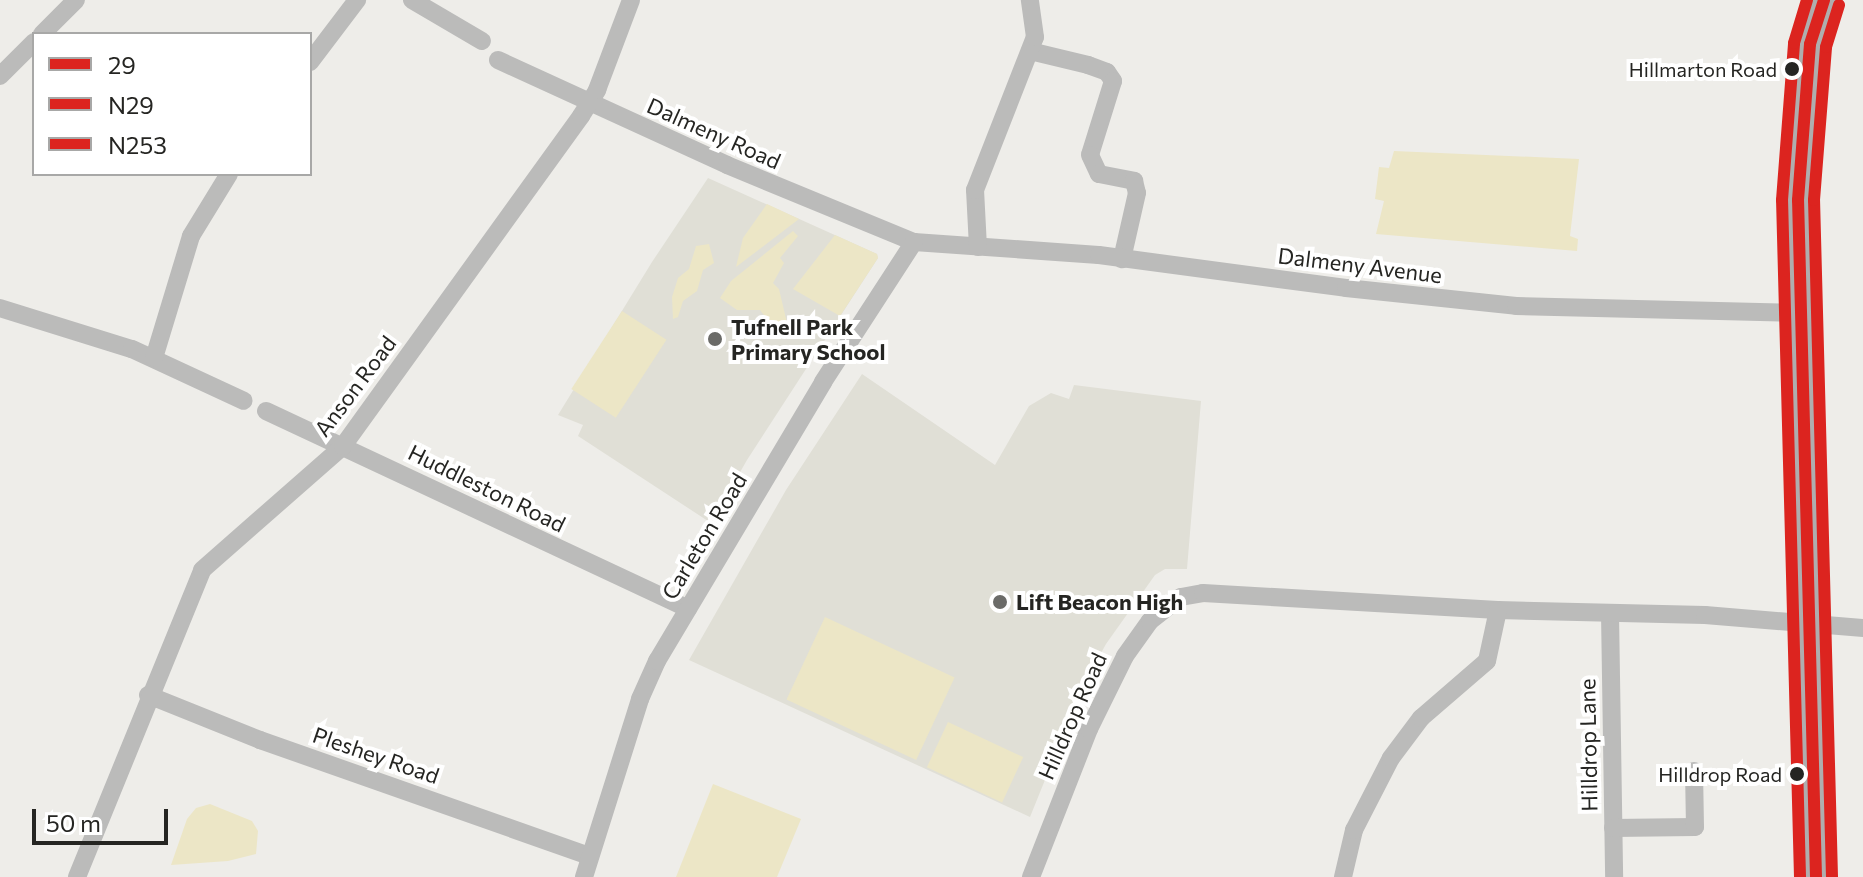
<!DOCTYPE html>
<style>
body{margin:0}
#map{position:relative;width:1863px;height:877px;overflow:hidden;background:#eeede9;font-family:Commissioner,sans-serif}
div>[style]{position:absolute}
.built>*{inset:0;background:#e0dfd6}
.green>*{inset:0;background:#ece6c6;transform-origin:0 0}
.street>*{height:18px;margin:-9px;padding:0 9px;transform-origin:9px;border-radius:9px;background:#bbbbba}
.highway>*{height:34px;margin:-17px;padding:0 17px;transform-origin:17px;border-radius:17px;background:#afaeae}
.bus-1>*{height:12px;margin:-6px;padding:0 6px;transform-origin:6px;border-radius:6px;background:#dc241f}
.bus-2>*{height:12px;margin:-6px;padding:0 6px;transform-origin:6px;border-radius:6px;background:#dc241f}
.bus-3>*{height:12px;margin:-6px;padding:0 6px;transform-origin:6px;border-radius:6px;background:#dc241f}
.dots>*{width:22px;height:22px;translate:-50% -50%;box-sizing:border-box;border:4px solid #fff;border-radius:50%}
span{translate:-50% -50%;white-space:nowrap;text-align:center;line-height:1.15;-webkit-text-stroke:8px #fff;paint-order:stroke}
.bus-label{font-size:20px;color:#252522}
.right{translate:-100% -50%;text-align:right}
.street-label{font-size:22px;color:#252522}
.poi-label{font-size:22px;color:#252522;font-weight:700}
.left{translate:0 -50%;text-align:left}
.legend{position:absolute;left:32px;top:32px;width:280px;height:144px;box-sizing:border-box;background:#fff;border:2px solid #a8a8a7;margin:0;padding:10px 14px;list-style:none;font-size:24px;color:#252522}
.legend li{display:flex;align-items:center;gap:16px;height:40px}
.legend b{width:40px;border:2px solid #a8a8a7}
.scale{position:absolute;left:32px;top:809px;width:136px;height:36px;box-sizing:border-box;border:4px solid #252522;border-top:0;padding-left:10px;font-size:24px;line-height:28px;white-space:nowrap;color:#252522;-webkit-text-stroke:6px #fff;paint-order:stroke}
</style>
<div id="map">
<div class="built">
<i style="clip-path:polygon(708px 178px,877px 254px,878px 258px,747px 460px,711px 523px,578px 436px,583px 425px,558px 415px,652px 262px)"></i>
<i style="clip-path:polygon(862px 374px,995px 465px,1029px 406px,1051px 393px,1069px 399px,1074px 385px,1201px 401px,1187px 569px,1165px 569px,1155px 575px,1106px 644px,1083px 686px,1030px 817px,689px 660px,786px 490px)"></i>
</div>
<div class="green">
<i style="clip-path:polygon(1394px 151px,1579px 159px,1570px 236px,1578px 239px,1577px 251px,1376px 234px,1384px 201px,1375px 199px,1379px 167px,1389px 168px)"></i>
<i style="clip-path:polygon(767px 204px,799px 219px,736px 267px,743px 238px)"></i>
<i style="clip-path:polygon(793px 231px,798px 236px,780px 258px,784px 263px,773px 283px,779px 289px,787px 323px,773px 327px,760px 310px,737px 310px,720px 298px,731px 281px)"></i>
<i style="clip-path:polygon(835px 235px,877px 254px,878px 258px,840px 316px,793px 289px)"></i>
<i style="clip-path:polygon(709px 244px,714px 263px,703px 270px,697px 291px,683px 301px,678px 317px,673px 319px,672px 297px,678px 278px,689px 269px,696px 246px)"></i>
<i style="left:622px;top:311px;width:53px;height:93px;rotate:33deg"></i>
<i style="left:825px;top:617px;width:143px;height:91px;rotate:25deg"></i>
<i style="left:948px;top:722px;width:83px;height:50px;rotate:25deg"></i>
<i style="clip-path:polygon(713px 784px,801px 819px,777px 877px,676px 877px)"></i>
<i style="clip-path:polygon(210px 804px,252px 821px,258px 831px,256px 854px,228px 861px,171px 865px,187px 819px,196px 808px)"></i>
</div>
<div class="street">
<i style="left:412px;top:0;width:81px;rotate:30.4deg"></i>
<i style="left:42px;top:34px;width:48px;rotate:-45deg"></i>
<i style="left:1030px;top:51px;width:60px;rotate:13.6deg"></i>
<i style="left:1088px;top:65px;width:20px;rotate:20deg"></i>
<i style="left:1107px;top:72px;width:11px;rotate:56deg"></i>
<i style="left:1113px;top:81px;width:77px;rotate:107.3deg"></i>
<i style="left:1090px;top:155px;width:21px;rotate:65deg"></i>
<i style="left:1099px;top:174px;width:36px;rotate:11deg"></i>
<i style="left:1134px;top:181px;width:12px;rotate:76deg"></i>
<i style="left:1137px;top:193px;width:68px;rotate:102.8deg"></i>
<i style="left:498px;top:60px;width:252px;rotate:24.6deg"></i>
<i style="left:727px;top:165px;width:202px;rotate:22.4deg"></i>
<i style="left:914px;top:242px;width:185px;rotate:4deg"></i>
<i style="left:1099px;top:255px;width:249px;rotate:7.6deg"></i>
<i style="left:1346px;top:288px;width:171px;rotate:6deg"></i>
<i style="left:1516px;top:306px;width:287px;rotate:1.4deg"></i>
<i style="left:310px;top:62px;width:78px;rotate:-52.8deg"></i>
<i style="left:0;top:76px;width:48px;rotate:-45deg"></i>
<i style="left:978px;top:247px;width:57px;rotate:-93deg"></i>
<i style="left:975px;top:190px;width:164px;rotate:-68.6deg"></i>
<i style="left:1035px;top:37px;width:37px;rotate:-98deg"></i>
<i style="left:0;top:308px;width:138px;rotate:17.3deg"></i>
<i style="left:132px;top:349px;width:123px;rotate:24.9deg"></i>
<i style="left:154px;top:358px;width:127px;rotate:-73.1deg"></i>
<i style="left:191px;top:236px;width:73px;rotate:-58.5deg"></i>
<i style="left:266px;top:411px;width:466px;rotate:25.1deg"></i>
<i style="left:1610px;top:613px;width:264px;rotate:89.1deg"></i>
<i style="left:148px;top:695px;width:121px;rotate:21.9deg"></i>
<i style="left:260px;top:740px;width:349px;rotate:19.4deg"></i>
<i style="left:1613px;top:828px;width:82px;rotate:-0.7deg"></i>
<i style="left:1695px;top:827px;width:56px;rotate:-91deg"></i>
<i style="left:77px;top:877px;width:331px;rotate:-67.8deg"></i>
<i style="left:202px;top:570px;width:188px;rotate:-41.3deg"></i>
<i style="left:343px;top:446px;width:407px;rotate:-54.2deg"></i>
<i style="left:581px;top:116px;width:31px;rotate:-58deg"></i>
<i style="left:597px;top:90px;width:96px;rotate:-69.3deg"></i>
<i style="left:584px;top:877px;width:187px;rotate:-72.5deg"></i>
<i style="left:640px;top:699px;width:42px;rotate:-65.9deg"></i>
<i style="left:657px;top:661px;width:325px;rotate:-59.2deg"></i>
<i style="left:823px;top:382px;width:167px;rotate:-57deg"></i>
<i style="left:1031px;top:877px;width:159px;rotate:-68.6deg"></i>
<i style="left:1089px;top:729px;width:81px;rotate:-63.7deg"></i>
<i style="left:1125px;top:656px;width:43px;rotate:-54.5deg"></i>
<i style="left:1150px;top:621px;width:39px;rotate:-38deg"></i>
<i style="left:1181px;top:597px;width:22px;rotate:-10deg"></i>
<i style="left:1203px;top:593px;width:295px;rotate:3.3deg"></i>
<i style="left:1498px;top:610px;width:207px;rotate:1.4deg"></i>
<i style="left:1705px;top:615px;width:159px;rotate:4.7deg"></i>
<i style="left:1343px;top:877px;width:48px;rotate:-76.8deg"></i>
<i style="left:1354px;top:830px;width:81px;rotate:-62.8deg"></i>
<i style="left:1391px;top:758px;width:50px;rotate:-53.1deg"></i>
<i style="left:1421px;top:718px;width:87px;rotate:-40.8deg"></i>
<i style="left:1487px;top:661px;width:52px;rotate:-77.8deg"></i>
</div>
<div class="highway">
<i style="left:1816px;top:877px;width:677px;rotate:-91.52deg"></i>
<i style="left:1798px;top:200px;width:156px;rotate:-85.6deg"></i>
<i style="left:1810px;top:44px;width:46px;rotate:-72.3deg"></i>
</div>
<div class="bus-1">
<i style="left:1816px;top:877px;width:677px;rotate:-91.52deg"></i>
<i style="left:1798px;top:200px;width:156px;rotate:-85.6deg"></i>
<i style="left:1810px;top:44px;width:46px;rotate:-72.3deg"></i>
</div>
<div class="bus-2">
<i style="left:1832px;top:877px;width:677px;rotate:-91.52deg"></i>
<i style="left:1814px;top:200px;width:153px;rotate:-85.5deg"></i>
<i style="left:1826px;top:47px;width:44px;rotate:-72.8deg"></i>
</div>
<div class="bus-3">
<i style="left:1800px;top:877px;width:677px;rotate:-91.52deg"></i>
<i style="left:1782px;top:200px;width:157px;rotate:-85.6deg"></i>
<i style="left:1794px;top:43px;width:45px;rotate:-73.2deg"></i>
</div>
<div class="dots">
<i style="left:1792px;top:69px;background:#252522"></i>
<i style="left:715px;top:339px;background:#6b6b68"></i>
<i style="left:1000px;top:602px;background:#6b6b68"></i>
<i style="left:1797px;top:774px;background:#252522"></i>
</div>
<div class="bus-label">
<span class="right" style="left:1777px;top:69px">Hillmarton Road</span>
<span class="right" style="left:1782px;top:774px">Hilldrop Road</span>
</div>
<div class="street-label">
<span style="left:714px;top:133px;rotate:24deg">Dalmeny Road</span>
<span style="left:1360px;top:265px;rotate:7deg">Dalmeny Avenue</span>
<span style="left:355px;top:386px;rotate:-53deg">Anson Road</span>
<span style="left:487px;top:488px;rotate:26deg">Huddleston Road</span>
<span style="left:704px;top:536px;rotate:-59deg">Carleton Road</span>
<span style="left:1072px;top:716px;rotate:-66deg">Hilldrop Road</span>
<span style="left:1588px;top:745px;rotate:-91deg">Hilldrop Lane</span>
<span style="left:376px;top:755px;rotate:19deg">Pleshey Road</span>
</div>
<div class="poi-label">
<span class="left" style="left:731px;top:339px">Tufnell Park<br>Primary School</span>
<span class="left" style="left:1016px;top:602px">Lift Beacon High</span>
</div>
<ul class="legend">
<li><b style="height:10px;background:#dc241f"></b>29</li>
<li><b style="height:10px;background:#dc241f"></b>N29</li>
<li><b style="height:10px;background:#dc241f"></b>N253</li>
</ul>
<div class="scale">50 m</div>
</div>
